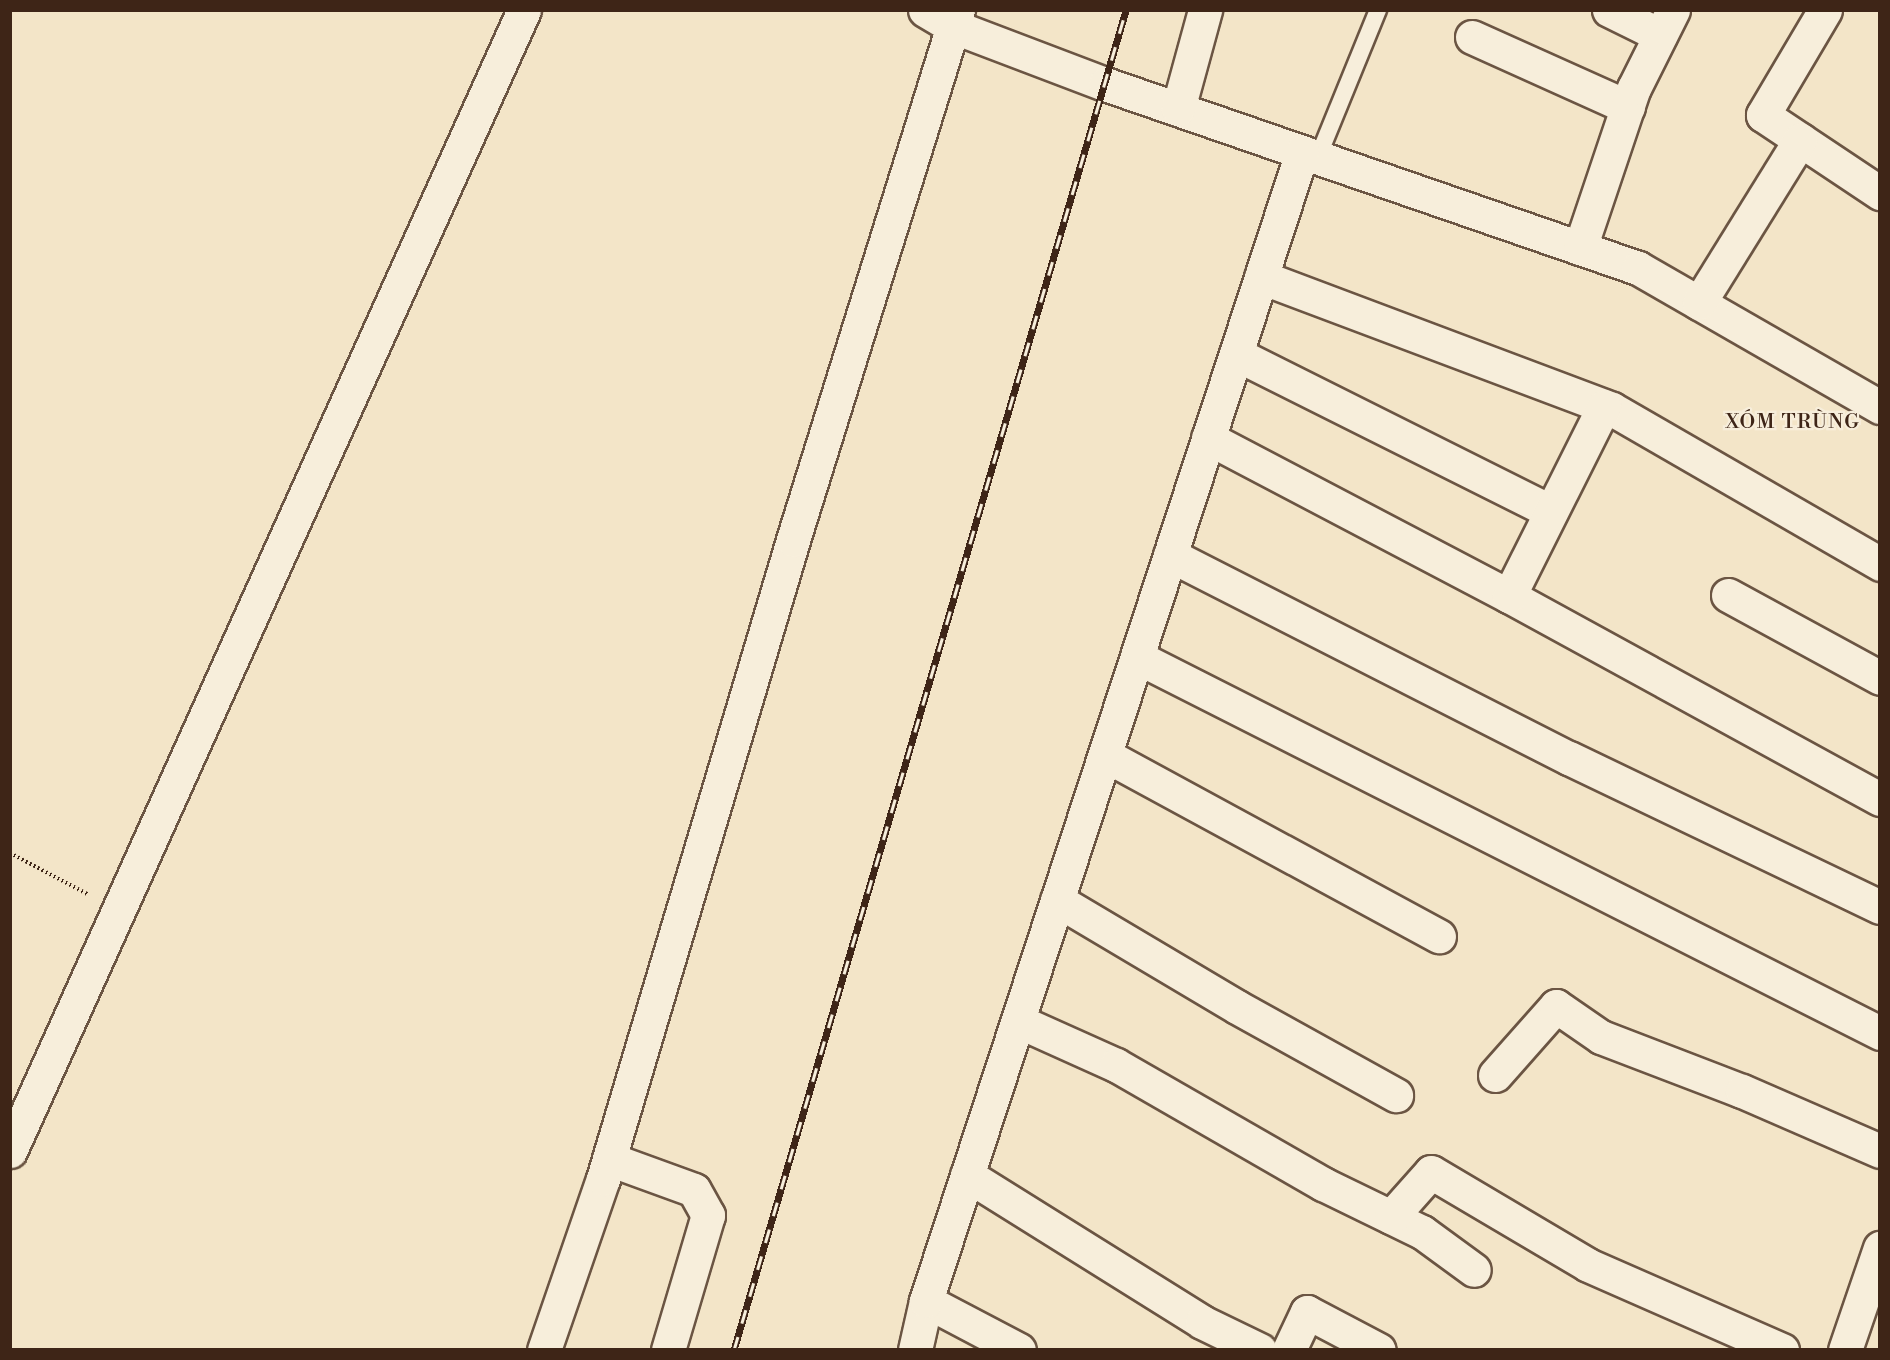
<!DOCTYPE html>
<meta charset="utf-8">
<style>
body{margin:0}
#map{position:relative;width:1890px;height:1360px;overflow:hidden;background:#f3e5c8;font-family:"Libre Bodoni",serif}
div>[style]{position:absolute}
.path>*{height:4px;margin-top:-2px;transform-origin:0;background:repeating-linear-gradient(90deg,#3e2517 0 1.5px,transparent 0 4.5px)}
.roads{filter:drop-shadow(2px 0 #6b5543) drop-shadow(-2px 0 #6b5543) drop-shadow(0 2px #6b5543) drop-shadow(0 -2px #6b5543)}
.service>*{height:16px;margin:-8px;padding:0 8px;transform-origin:8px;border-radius:8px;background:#f7eedb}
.minor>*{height:33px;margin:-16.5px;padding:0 16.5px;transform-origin:16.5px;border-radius:16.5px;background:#f7eedb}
.rail>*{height:7px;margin-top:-3.5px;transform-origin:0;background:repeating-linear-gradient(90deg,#f7eedb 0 14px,#3e2517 0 28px);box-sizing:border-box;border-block:2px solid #3e2517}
span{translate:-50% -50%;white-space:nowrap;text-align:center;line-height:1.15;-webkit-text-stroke:4.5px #f7eedb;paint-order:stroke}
.neighbourhood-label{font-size:20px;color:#3e2517;letter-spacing:1.5px}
.frame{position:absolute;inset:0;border:12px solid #3e2517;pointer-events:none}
</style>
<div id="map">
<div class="path">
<i style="left:10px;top:853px;width:89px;rotate:28deg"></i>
</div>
<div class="roads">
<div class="service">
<i style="left:1318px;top:157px;width:159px;rotate:-67.8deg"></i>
</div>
<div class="minor">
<i style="left:925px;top:10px;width:31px;rotate:31deg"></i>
<i style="left:952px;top:26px;width:164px;rotate:20.8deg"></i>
<i style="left:1105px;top:84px;width:564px;rotate:19.05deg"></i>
<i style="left:1638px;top:268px;width:279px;rotate:29.9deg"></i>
<i style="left:1609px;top:10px;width:57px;rotate:26.1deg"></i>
<i style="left:1825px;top:10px;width:122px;rotate:120.6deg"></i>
<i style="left:1763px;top:115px;width:141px;rotate:33.7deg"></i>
<i style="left:1472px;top:37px;width:171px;rotate:24.2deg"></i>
<i style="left:1178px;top:109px;width:103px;rotate:-74.7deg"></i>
<i style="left:1580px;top:248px;width:169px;rotate:-71.4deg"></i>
<i style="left:1634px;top:88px;width:87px;rotate:-63.4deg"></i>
<i style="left:1261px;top:277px;width:375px;rotate:20.6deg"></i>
<i style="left:1612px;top:409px;width:310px;rotate:30deg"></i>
<i style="left:1699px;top:303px;width:192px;rotate:-58.2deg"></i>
<i style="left:1236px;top:354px;width:352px;rotate:26.6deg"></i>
<i style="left:1208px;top:438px;width:340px;rotate:27.7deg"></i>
<i style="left:1509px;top:596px;width:423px;rotate:28.7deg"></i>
<i style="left:1170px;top:555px;width:448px;rotate:27deg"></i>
<i style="left:1569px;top:758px;width:345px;rotate:25.6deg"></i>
<i style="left:1728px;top:595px;width:173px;rotate:28.6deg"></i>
<i style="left:1509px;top:596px;width:212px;rotate:-63.4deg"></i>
<i style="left:1137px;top:657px;width:833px;rotate:26.84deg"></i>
<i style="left:1105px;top:755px;width:380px;rotate:28.5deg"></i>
<i style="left:1057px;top:900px;width:209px;rotate:30.7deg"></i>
<i style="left:1237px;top:1007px;width:182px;rotate:29deg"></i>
<i style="left:1018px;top:1021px;width:107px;rotate:24.2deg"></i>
<i style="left:1116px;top:1065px;width:239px;rotate:29.9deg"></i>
<i style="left:1323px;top:1184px;width:110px;rotate:25.9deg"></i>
<i style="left:1422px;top:1232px;width:64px;rotate:36.2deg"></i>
<i style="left:1495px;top:1075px;width:92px;rotate:-48.5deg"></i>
<i style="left:1556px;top:1006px;width:55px;rotate:34.6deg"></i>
<i style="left:1601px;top:1037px;width:151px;rotate:21deg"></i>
<i style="left:1742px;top:1091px;width:150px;rotate:23.5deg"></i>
<i style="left:10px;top:1151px;width:1251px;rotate:-65.75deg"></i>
<i style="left:609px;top:1159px;width:90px;rotate:20deg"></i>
<i style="left:694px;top:1190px;width:29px;rotate:61deg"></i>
<i style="left:708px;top:1215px;width:141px;rotate:106.5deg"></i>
<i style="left:967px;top:1175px;width:277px;rotate:32deg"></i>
<i style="left:1202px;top:1322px;width:64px;rotate:25.8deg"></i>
<i style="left:1391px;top:1217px;width:60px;rotate:-48.4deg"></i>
<i style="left:1431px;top:1172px;width:182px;rotate:30.6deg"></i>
<i style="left:1588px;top:1265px;width:212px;rotate:23.7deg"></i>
<i style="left:926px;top:1301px;width:105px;rotate:27.8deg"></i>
<i style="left:544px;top:1350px;width:181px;rotate:-71deg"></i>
<i style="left:603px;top:1179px;width:667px;rotate:-73.44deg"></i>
<i style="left:793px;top:540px;width:555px;rotate:-72.71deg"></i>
<i style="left:915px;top:1350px;width:50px;rotate:-77.3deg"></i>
<i style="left:926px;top:1301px;width:1209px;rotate:-71.88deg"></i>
<i style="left:1289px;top:1350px;width:42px;rotate:-64.7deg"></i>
<i style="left:1307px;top:1312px;width:81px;rotate:27.8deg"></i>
<i style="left:1845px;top:1350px;width:108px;rotate:-71.1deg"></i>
</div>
</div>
<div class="rail">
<i style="left:734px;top:1350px;width:1396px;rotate:-73.69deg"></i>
</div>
<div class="neighbourhood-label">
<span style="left:1793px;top:422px">XÓM TRÙNG</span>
</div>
<div class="frame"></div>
</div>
